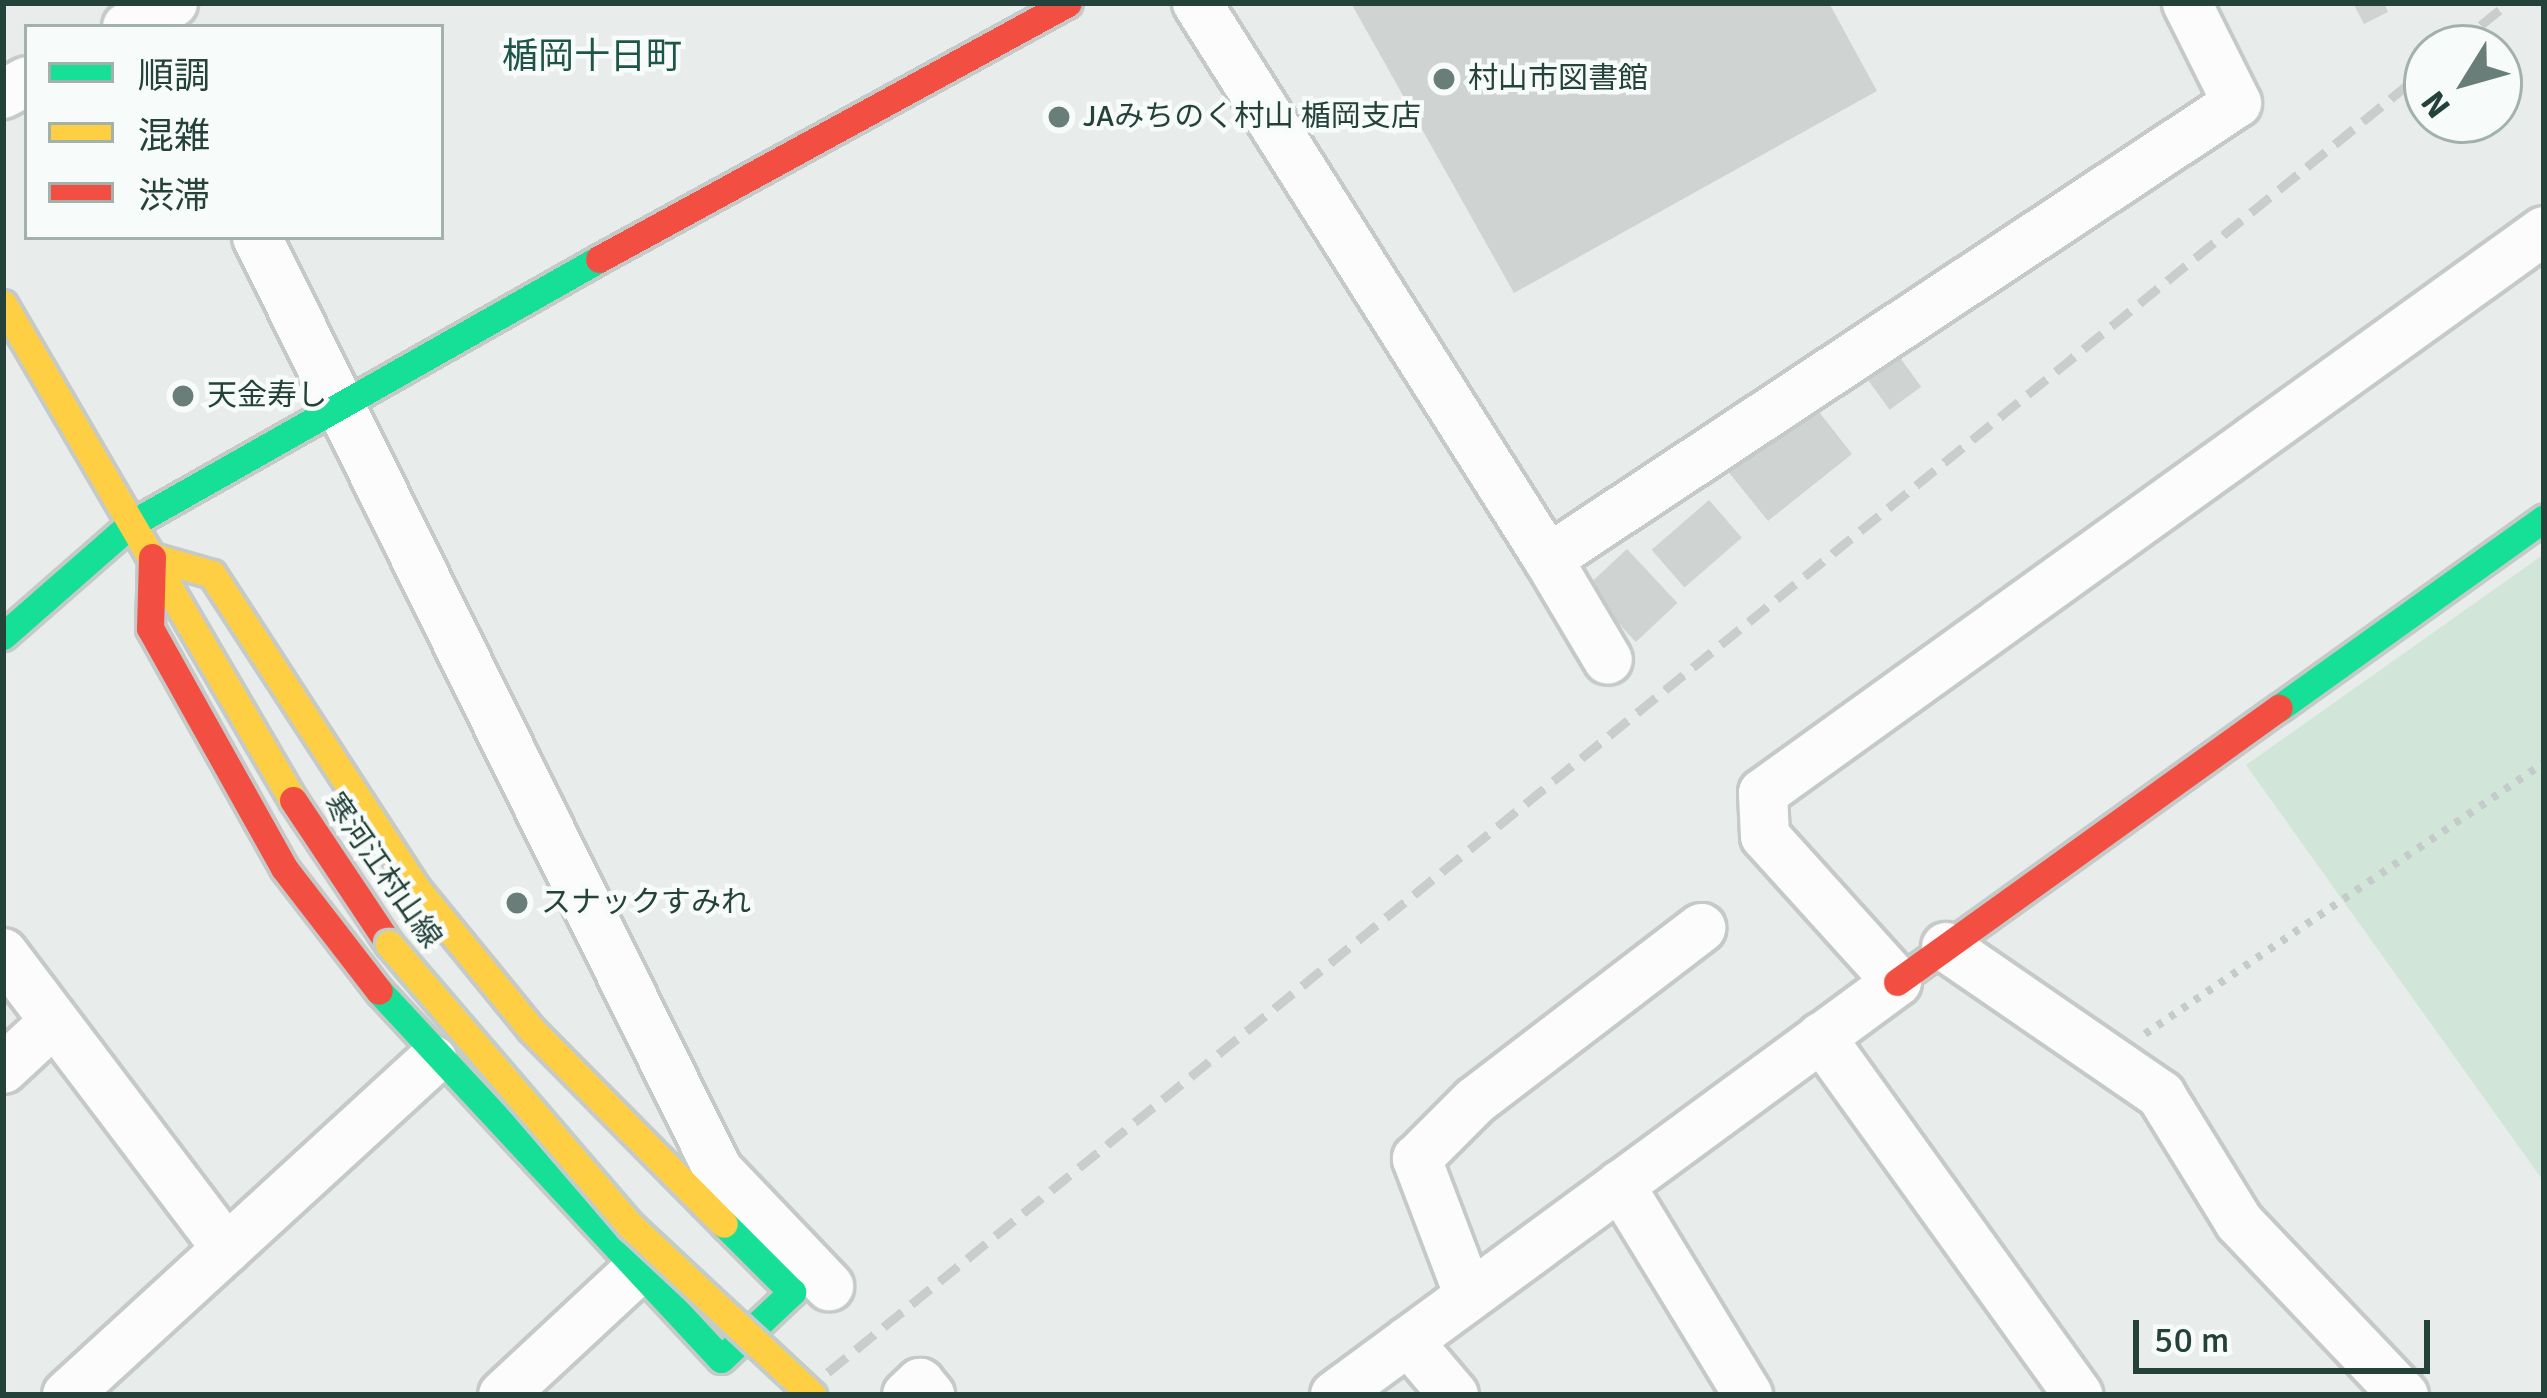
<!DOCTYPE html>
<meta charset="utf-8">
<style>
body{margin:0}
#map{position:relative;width:2547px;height:1398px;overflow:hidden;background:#e8edeb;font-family:Signika,"Noto Sans JP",sans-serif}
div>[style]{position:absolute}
.green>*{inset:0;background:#d1e6d8}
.building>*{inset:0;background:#cfd4d2;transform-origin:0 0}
.path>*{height:8px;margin-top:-4px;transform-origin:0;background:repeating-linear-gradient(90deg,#c3ccca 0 6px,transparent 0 15px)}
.roads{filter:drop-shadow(3px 0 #c5cac8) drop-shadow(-3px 0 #c5cac8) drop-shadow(0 3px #c5cac8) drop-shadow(0 -3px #c5cac8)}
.street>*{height:48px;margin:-24px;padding:0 24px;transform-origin:24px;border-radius:24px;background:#fcfcfc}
.fast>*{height:27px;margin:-13.5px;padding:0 13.5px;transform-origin:13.5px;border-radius:13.5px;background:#16e098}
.slow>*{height:27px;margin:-13.5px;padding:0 13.5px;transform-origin:13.5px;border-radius:13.5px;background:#ffcf43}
.jam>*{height:27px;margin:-13.5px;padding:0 13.5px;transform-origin:13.5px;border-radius:13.5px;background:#f24e42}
.rail>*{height:9px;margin-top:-4.5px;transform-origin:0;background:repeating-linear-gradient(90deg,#c9cdcc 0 24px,transparent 0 36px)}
.bridges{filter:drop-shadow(3px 0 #c3ccc9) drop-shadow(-3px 0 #c3ccc9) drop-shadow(0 3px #c3ccc9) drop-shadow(0 -3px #c3ccc9)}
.slow-bridge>*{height:27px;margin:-13.5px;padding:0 13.5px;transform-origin:13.5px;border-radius:13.5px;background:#ffcf43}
.dots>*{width:33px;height:33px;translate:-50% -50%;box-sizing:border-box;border:6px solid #f7fbf9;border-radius:50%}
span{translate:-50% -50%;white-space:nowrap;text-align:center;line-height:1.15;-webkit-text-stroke:9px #f7fbf9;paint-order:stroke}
.poi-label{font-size:30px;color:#24423a}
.left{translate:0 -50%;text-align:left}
.street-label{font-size:30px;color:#24423a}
.quarter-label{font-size:36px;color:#1f5548}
.frame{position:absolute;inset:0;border:6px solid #24423a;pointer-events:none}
.legend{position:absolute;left:24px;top:24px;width:420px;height:216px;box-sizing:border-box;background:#f7fbf9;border:3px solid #a3b1ad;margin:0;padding:15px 21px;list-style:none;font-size:36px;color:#24423a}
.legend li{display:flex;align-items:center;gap:24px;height:60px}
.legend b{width:60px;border:3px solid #a3b1ad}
.north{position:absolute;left:2403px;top:24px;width:120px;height:120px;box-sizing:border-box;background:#f7fbf9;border:3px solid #a3b1ad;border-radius:50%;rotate:233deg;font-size:33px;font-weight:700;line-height:48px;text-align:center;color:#24423a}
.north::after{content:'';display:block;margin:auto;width:42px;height:54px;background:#697e78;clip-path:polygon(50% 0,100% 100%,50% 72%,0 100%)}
.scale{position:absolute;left:2133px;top:1320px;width:297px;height:54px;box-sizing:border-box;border:6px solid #24423a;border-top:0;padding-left:15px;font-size:36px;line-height:42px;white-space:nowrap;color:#24423a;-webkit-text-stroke:9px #f7fbf9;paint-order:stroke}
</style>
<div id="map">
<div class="green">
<i style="clip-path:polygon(2544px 554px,2544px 1182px,2246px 765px)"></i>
</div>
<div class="building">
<i style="clip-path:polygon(1351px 3px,1829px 3px,1877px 91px,1514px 293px)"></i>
<i style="clip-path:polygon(2353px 3px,2384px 3px,2388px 12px,2364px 24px)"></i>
<i style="left:1893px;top:348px;width:48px;height:39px;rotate:54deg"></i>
<i style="clip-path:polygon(1816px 408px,1852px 454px,1768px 521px,1718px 459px,1755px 430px,1768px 446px)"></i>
<i style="left:1709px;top:500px;width:50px;height:76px;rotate:49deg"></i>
<i style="left:1627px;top:549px;width:74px;height:57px;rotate:47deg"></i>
</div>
<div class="path">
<i style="left:2145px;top:1034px;width:482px;rotate:-34.2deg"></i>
</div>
<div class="roads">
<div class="street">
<i style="left:1197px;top:3px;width:658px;rotate:57.74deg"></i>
<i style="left:1548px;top:559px;width:826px;rotate:-33.5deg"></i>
<i style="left:2237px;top:103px;width:112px;rotate:-116.6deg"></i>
<i style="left:127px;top:27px;width:52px;rotate:-27.6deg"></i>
<i style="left:3px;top:94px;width:27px;rotate:-28deg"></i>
<i style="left:257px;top:237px;width:1041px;rotate:63.71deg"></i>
<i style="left:718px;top:1170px;width:161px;rotate:46.3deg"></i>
<i style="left:1548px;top:559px;width:117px;rotate:59.3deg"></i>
<i style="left:1946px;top:947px;width:261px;rotate:34.5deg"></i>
<i style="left:2161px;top:1095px;width:149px;rotate:58.4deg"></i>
<i style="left:2239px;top:1222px;width:239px;rotate:46.4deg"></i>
<i style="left:3px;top:953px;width:371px;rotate:52.9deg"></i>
<i style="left:1821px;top:1037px;width:441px;rotate:54.3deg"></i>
<i style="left:3px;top:1069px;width:69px;rotate:-42.7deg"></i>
<i style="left:1620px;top:1185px;width:246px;rotate:58.6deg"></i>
<i style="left:1469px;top:1296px;width:147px;rotate:-110.8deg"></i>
<i style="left:1417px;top:1159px;width:82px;rotate:-45deg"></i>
<i style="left:1475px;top:1101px;width:285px;rotate:-37.4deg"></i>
<i style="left:1408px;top:1341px;width:71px;rotate:49.6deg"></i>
<i style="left:67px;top:1395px;width:496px;rotate:-42.5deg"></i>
<i style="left:503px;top:1395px;width:176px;rotate:-42.9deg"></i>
<i style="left:907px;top:1395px;width:18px;rotate:-43deg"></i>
<i style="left:920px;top:1383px;width:16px;rotate:50deg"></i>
<i style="left:1335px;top:1395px;width:697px;rotate:-36.31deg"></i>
<i style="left:1897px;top:982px;width:197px;rotate:-132.1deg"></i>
<i style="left:1765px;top:836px;width:43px;rotate:-92.7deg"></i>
<i style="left:1763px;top:793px;width:962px;rotate:-35.74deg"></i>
</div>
<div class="fast">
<i style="left:3px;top:636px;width:170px;rotate:-41.2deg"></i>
<i style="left:131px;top:524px;width:538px;rotate:-29.52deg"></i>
<i style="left:2279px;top:708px;width:326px;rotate:-35.6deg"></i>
<i style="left:379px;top:991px;width:502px;rotate:47.1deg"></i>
<i style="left:721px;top:1359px;width:98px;rotate:-43.3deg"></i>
<i style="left:792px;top:1292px;width:96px;rotate:-135deg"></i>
</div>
<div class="slow">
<i style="left:3px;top:304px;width:575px;rotate:59.69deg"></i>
<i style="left:152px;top:557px;width:62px;rotate:15.8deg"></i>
<i style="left:212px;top:574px;width:374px;rotate:57deg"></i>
<i style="left:416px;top:888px;width:182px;rotate:50.8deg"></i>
<i style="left:531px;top:1029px;width:274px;rotate:45.3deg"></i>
</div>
<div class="jam">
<i style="left:599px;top:259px;width:534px;rotate:-28.63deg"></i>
<i style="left:152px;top:557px;width:71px;rotate:91.6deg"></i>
<i style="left:150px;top:628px;width:275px;rotate:60.8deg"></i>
<i style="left:284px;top:868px;width:155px;rotate:52.3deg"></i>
<i style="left:293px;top:800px;width:173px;rotate:56.3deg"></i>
<i style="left:1897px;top:982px;width:470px;rotate:-35.7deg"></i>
</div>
</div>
<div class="rail">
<i style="left:2453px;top:48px;width:71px;rotate:-39.3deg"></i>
<i style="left:800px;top:1395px;width:2099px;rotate:-39.18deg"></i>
</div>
<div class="bridges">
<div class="slow-bridge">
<i style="left:389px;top:944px;width:372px;rotate:49.4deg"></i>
<i style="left:631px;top:1226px;width:248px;rotate:43deg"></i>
</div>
</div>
<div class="dots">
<i style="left:1444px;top:79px;background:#697e78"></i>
<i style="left:1059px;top:117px;background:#697e78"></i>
<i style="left:183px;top:396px;background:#697e78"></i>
<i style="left:517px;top:903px;background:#697e78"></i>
</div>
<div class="poi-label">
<span class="left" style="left:1468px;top:79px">村山市図書館</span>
<span class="left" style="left:1083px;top:117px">JAみちのく村山 楯岡支店</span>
<span class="left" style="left:207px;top:396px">天金寿し</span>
<span class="left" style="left:541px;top:903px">スナックすみれ</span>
</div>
<div class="street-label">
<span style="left:382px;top:871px;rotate:55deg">寒河江村山線</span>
</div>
<div class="quarter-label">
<span style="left:592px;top:57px">楯岡十日町</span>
</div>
<div class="frame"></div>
<ul class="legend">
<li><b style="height:15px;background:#16e098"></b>順調</li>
<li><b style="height:15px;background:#ffcf43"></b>混雑</li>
<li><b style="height:15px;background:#f24e42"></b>渋滞</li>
</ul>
<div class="north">N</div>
<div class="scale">50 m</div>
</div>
